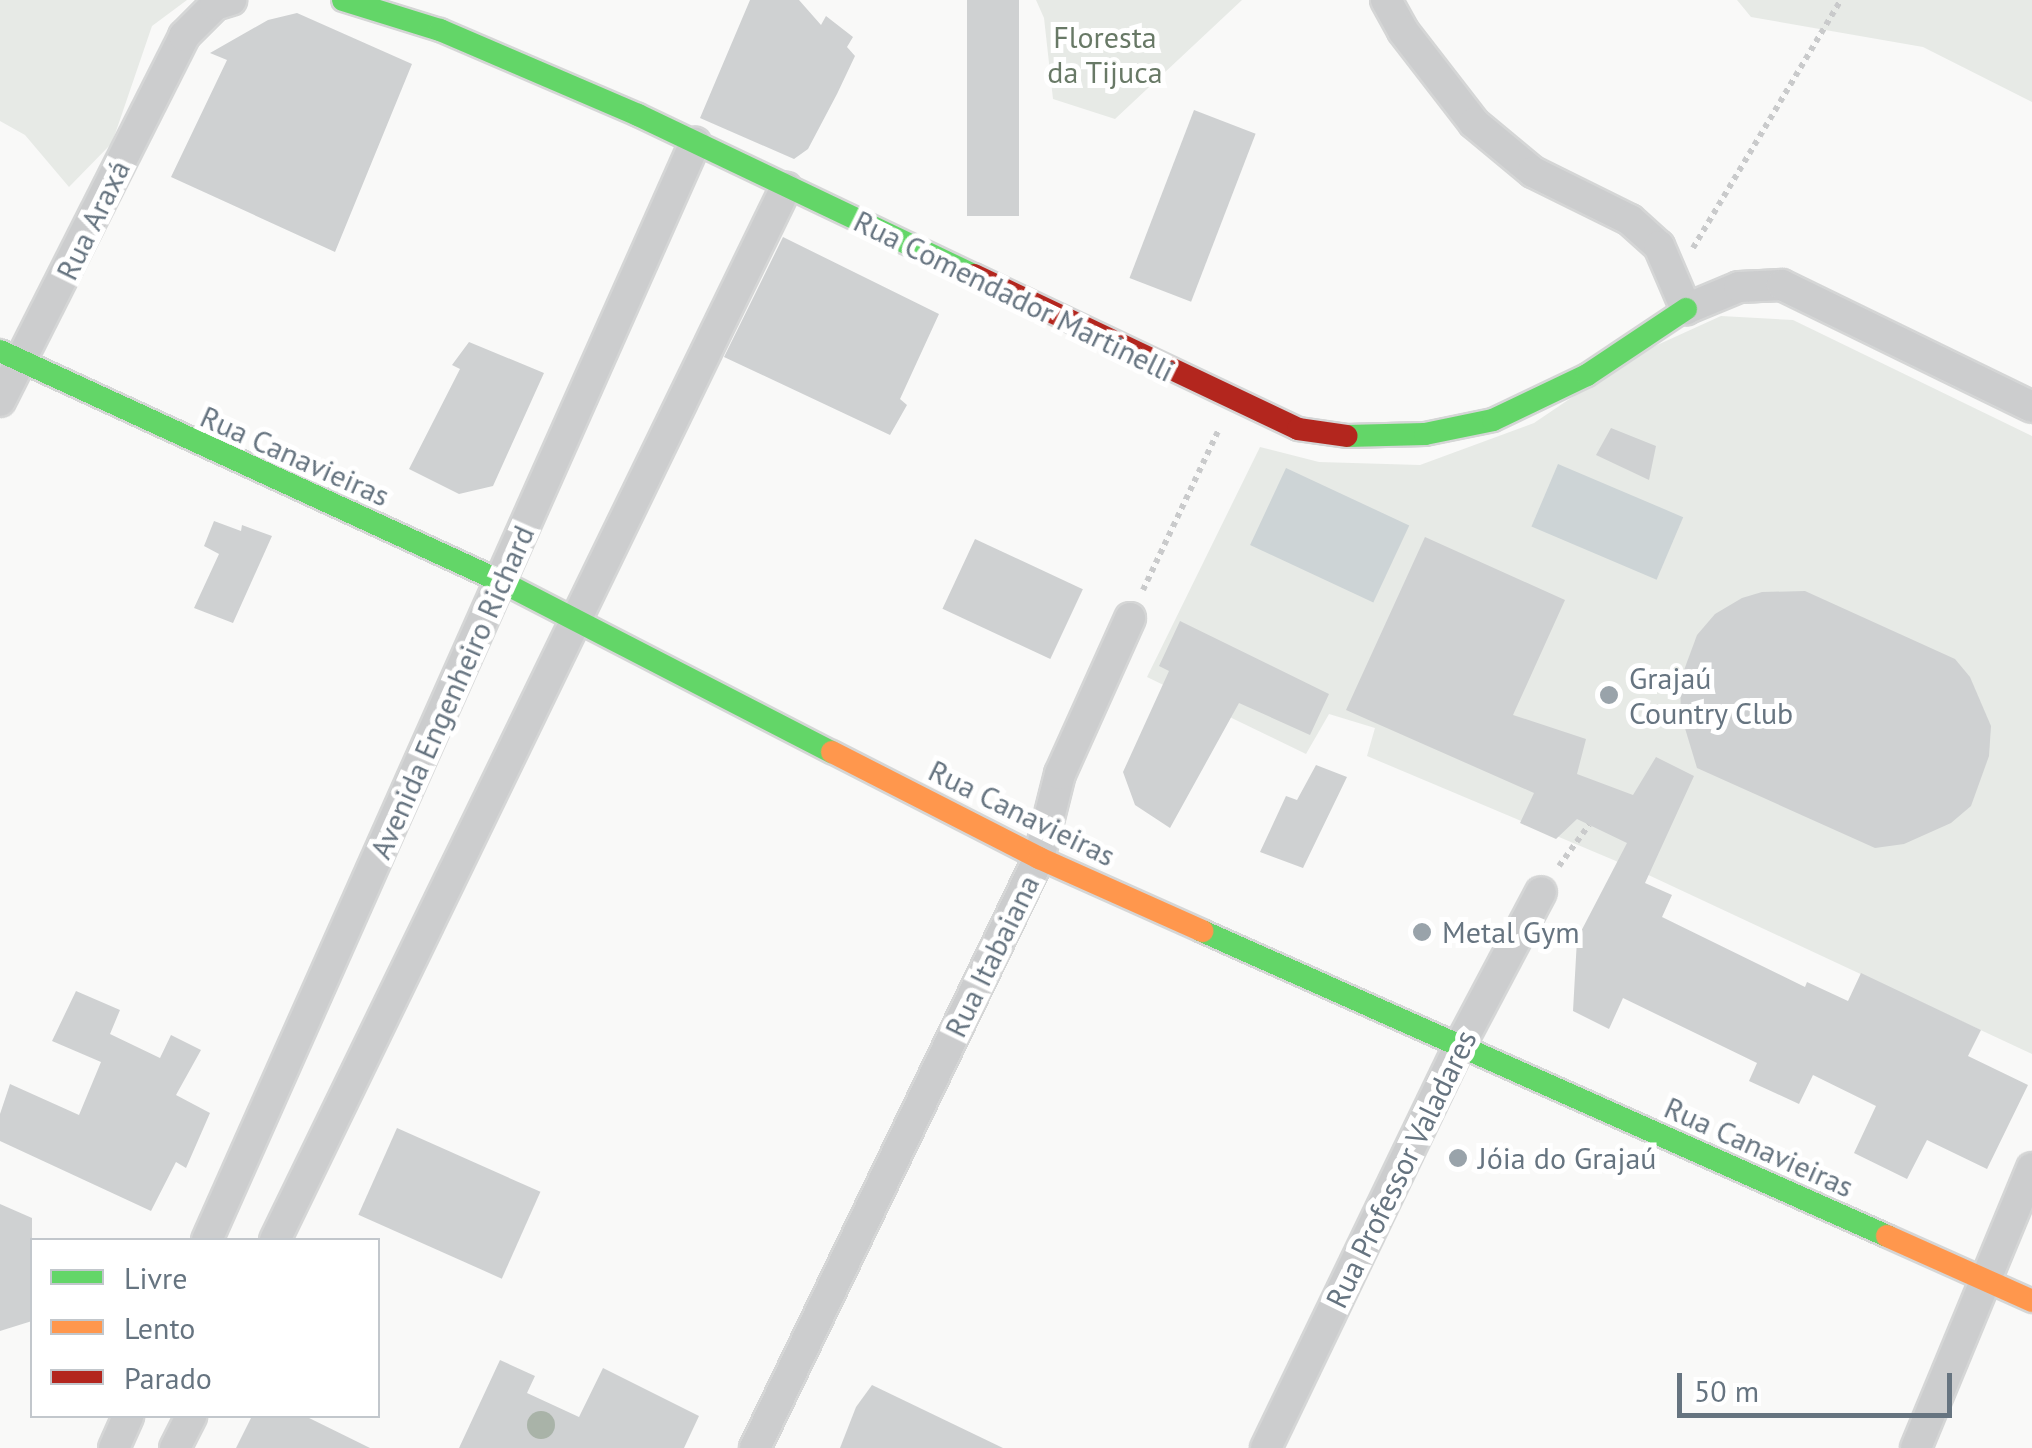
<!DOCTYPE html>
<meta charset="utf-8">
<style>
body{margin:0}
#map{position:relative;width:2032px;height:1448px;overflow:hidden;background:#f9f9f8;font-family:"PT Sans",sans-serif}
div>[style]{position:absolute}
.green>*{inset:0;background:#e7eae6}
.water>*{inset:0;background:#cdd4d6;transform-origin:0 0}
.building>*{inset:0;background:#cfd1d2;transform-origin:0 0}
.path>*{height:6px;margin-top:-3px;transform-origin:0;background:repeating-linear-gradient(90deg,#c9cacb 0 5px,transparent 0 10px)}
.roads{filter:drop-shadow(2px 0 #d5d6d6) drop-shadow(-2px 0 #d5d6d6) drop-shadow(0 2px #d5d6d6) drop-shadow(0 -2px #d5d6d6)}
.street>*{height:30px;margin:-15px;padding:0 15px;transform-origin:15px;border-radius:15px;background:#cccdce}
.fast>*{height:22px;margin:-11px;padding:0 11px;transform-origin:11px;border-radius:11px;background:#63d668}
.slow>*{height:22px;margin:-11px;padding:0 11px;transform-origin:11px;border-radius:11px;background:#ff974d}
.jam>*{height:22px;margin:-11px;padding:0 11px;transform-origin:11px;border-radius:11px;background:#b3261e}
.trees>*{width:28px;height:28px;margin:-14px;border-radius:50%;background:#a9b3a8}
.dots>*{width:28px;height:28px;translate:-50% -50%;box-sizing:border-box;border:5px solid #fff;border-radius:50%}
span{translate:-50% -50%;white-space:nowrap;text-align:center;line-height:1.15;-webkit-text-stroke:10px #fff;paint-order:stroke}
.park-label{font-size:30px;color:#687966}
.street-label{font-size:30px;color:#667480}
.poi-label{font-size:30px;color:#667480}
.left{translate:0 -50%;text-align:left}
.legend{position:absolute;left:30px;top:1238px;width:350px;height:180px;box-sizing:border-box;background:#fff;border:2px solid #c2c7cc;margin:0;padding:12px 18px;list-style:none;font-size:30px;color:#667480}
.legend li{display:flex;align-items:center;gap:20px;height:50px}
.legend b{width:50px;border:2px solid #c2c7cc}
.scale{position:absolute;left:1677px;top:1373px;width:275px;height:45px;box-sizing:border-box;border:5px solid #667480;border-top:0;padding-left:12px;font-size:30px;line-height:35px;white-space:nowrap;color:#667480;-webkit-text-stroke:8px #fff;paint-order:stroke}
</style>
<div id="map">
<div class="green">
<i style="clip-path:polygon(0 0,187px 0,152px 26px,112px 143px,69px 187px,25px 135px,0 121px)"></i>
<i style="clip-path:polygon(1036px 0,1242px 0,1115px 119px,1053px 99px,1044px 18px)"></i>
<i style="clip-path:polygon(1737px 0,2032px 0,2032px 102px,1923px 47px,1751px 17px)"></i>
<i style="clip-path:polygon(1721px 316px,1793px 320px,2032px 436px,2032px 1054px,1642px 872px,1367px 756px,1375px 728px,1329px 714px,1306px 754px,1147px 677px,1260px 447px,1319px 462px,1420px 465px,1534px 423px,1633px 356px)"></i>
</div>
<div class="water">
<i style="left:1558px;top:464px;width:136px;height:68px;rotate:23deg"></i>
<i style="left:1286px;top:468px;width:136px;height:85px;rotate:25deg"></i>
</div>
<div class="building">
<i style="clip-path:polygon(750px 0,799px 0,821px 25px,826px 16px,853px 37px,847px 47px,855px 56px,837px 94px,808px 149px,794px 159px,700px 118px)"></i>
<i style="left:967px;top:0;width:52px;height:216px"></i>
<i style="clip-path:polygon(297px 13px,412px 64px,335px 252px,171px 177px,227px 60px,210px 53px,268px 20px)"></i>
<i style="left:1194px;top:110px;width:66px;height:180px;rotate:21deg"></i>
<i style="clip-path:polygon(783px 237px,939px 314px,900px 399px,907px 405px,890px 435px,724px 357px)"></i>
<i style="clip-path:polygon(469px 342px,544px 373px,493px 486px,459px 494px,409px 469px,460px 369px,452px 365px)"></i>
<i style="clip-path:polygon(1611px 428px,1656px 446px,1649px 480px,1596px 455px)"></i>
<i style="clip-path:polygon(214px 521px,241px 531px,242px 525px,272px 536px,233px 623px,194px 608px,219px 554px,204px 546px)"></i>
<i style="clip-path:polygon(1425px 537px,1565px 600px,1513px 715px,1586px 739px,1577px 774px,1633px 795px,1656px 757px,1694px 776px,1645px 883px,1672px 895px,1662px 917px,1805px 987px,1807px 982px,1848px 1001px,1861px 973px,1981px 1030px,1968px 1056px,2028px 1085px,1987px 1169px,1927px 1140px,1907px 1179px,1854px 1153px,1876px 1106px,1813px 1075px,1799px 1104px,1749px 1081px,1757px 1063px,1623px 998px,1609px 1029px,1573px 1011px,1577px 939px,1627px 843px,1577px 819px,1556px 839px,1520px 823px,1534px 793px,1346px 710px)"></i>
<i style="left:975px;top:539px;width:119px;height:77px;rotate:25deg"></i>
<i style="clip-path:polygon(1805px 591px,1955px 659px,1970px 677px,1991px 726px,1989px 756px,1971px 806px,1951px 823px,1904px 844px,1875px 848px,1697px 768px,1681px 715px,1680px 681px,1697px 635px,1715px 614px,1742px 598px,1762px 592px)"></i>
<i style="clip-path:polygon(1180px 621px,1329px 694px,1310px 735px,1239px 703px,1170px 828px,1135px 805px,1123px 772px,1169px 671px,1159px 666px)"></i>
<i style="clip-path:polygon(1316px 765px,1347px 777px,1303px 868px,1260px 852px,1286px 796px,1297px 800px)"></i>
<i style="clip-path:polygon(76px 991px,120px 1010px,110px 1034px,160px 1058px,171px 1035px,201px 1050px,176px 1095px,210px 1113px,186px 1168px,176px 1162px,151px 1211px,0 1141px,0 1114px,10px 1084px,79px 1115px,101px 1062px,52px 1041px)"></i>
<i style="left:397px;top:1128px;width:157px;height:95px;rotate:24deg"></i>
<i style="clip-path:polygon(0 1204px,32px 1218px,32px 1321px,0 1331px)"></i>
<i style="clip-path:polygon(500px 1360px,535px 1376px,527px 1393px,579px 1417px,603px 1368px,699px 1416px,684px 1448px,459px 1448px)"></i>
<i style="clip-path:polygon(872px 1385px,1003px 1448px,840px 1448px,856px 1407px)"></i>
<i style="clip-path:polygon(252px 1416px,305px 1416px,370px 1448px,236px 1448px)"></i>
</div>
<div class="path">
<i style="left:1693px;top:248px;width:289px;rotate:-59.2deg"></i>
<i style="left:1143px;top:590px;width:178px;rotate:-64.7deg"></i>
<i style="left:1559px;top:866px;width:51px;rotate:-53.8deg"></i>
</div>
<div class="roads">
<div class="street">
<i style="left:1386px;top:0;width:35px;rotate:61deg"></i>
<i style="left:1403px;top:31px;width:116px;rotate:52.3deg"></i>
<i style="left:1474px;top:123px;width:77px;rotate:39.7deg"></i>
<i style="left:1533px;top:172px;width:108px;rotate:26.3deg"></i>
<i style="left:1630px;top:220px;width:39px;rotate:42deg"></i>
<i style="left:1659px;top:246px;width:69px;rotate:66.8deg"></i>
<i style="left:1686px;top:309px;width:57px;rotate:-22.5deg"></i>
<i style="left:1739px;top:287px;width:43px;rotate:-2.7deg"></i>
<i style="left:1782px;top:285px;width:278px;rotate:26deg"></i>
<i style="left:0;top:401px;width:409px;rotate:-63.2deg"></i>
<i style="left:184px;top:36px;width:44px;rotate:-45deg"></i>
<i style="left:215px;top:5px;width:17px;rotate:-17deg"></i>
<i style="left:207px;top:1240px;width:1201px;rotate:-66.02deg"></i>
<i style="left:275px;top:1240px;width:1170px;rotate:-64.11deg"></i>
<i style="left:114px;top:1448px;width:35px;rotate:-66deg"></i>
<i style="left:175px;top:1448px;width:36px;rotate:-63deg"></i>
<i style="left:755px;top:1448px;width:655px;rotate:-64.3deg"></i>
<i style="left:1039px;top:858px;width:87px;rotate:-76deg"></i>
<i style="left:1060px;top:774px;width:171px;rotate:-65.8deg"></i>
<i style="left:1266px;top:1448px;width:445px;rotate:-64.3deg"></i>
<i style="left:1459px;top:1047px;width:175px;rotate:-62.1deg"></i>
<i style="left:1916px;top:1448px;width:303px;rotate:-67.5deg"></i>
</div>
<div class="fast">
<i style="left:343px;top:0;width:102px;rotate:17.2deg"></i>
<i style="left:440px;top:30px;width:215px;rotate:23.2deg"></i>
<i style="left:638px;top:115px;width:372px;rotate:25.5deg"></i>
<i style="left:0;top:351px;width:553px;rotate:24.71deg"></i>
<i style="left:502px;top:582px;width:371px;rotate:27.3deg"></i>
<i style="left:1347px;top:436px;width:78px;rotate:-1.5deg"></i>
<i style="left:1425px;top:434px;width:69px;rotate:-11.6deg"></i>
<i style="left:1493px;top:420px;width:104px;rotate:-25.6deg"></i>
<i style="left:1587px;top:375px;width:119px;rotate:-33.7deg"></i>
<i style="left:1202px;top:931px;width:750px;rotate:24deg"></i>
</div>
<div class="slow">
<i style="left:832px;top:752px;width:233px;rotate:27.1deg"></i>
<i style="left:1039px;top:858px;width:179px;rotate:24.1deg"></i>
<i style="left:1887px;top:1236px;width:159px;rotate:24.1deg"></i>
</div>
<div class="jam">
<i style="left:974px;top:275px;width:359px;rotate:25.4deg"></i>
<i style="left:1298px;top:429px;width:49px;rotate:8.1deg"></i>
</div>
</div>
<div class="trees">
<i style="left:541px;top:1425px"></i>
</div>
<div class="dots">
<i style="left:1609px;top:695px;background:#99a3aa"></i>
<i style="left:1422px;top:932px;background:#99a3aa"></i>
<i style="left:1458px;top:1158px;background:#99a3aa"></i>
</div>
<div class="park-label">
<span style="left:1105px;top:54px">Floresta<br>da Tijuca</span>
</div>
<div class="street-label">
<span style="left:93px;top:220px;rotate:-64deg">Rua Araxá</span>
<span style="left:1014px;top:296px;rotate:26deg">Rua Comendador Martinelli</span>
<span style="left:295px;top:456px;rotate:24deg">Rua Canavieiras</span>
<span style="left:452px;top:692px;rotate:-66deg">Avenida Engenheiro Richard</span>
<span style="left:1022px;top:813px;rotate:26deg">Rua Canavieiras</span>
<span style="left:992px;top:956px;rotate:-64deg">Rua Itabaiana</span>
<span style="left:1759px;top:1147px;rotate:24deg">Rua Canavieiras</span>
<span style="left:1401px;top:1169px;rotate:-64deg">Rua Professor Valadares</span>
</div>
<div class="poi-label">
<span class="left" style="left:1629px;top:695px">Grajaú<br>Country Club</span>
<span class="left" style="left:1442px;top:932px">Metal Gym</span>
<span class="left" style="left:1478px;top:1158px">Jóia do Grajaú</span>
</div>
<ul class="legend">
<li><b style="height:12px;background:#63d668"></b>Livre</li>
<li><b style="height:12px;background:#ff974d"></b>Lento</li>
<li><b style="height:12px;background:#b3261e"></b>Parado</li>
</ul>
<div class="scale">50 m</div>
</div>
